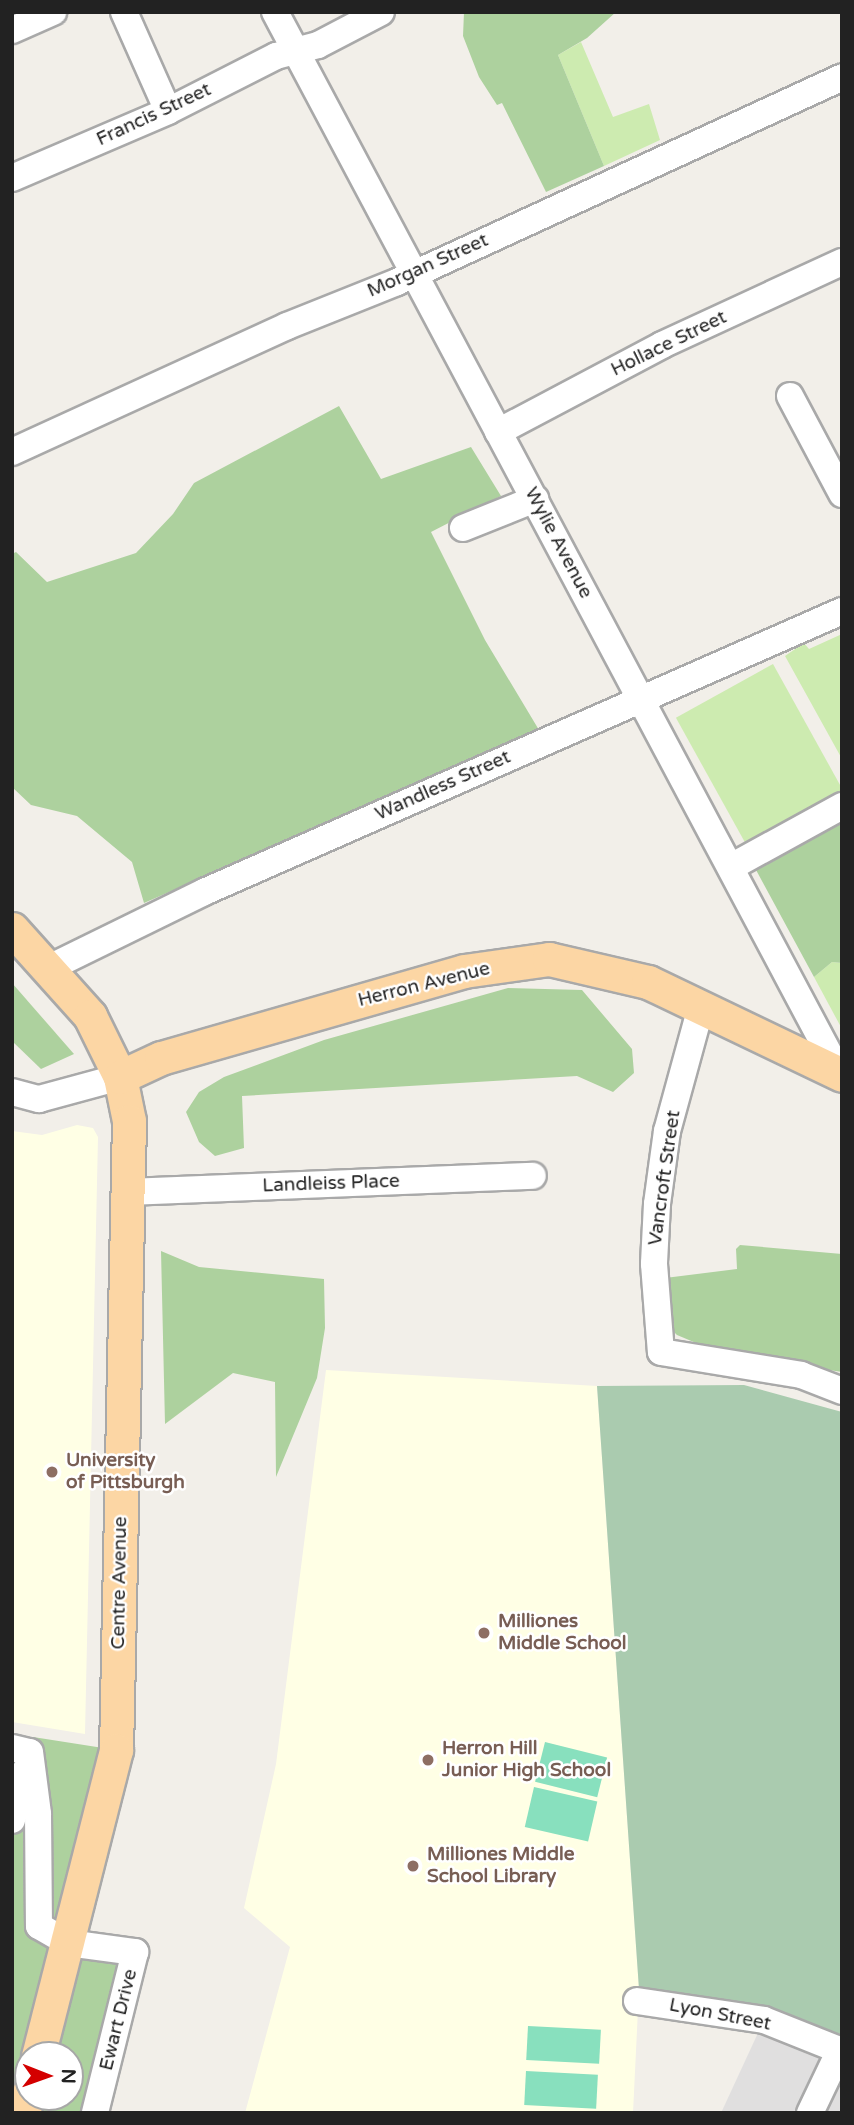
<!DOCTYPE html>
<style>
body{margin:0}
#map{position:relative;width:854px;height:2125px;overflow:hidden;background:#f2efe9;font-family:"Varela Round",sans-serif}
div>[style]{position:absolute}
.residential>*{inset:0;background:#e0dfdf}
.education>*{inset:0;background:#ffffe5}
.grass>*{inset:0;background:#cdebb0;transform-origin:0 0}
.forest>*{inset:0;background:#add19e}
.cemetery>*{inset:0;background:#aacbaf}
.pitch>*{inset:0;background:#88e0be;transform-origin:0 0}
.roads{filter:drop-shadow(2px 0 #a9a9a9) drop-shadow(-2px 0 #a9a9a9) drop-shadow(0 2px #a9a9a9) drop-shadow(0 -2px #a9a9a9)}
.minor>*{height:26px;margin:-13px;padding:0 13px;transform-origin:13px;border-radius:13px;background:#fff}
.major>*{height:33px;margin:-16.5px;padding:0 16.5px;transform-origin:16.5px;border-radius:16.5px;background:#fcd6a4}
.dots>*{width:19px;height:19px;translate:-50% -50%;box-sizing:border-box;border:4px solid #fff;border-radius:50%}
span{translate:-50% -50%;white-space:nowrap;text-align:center;line-height:1.15;-webkit-text-stroke:5px #fff;paint-order:stroke}
.street-label{font-size:19px;color:#222}
.education-label{font-size:19px;color:#785e54;font-weight:700}
.left{translate:0 -50%;text-align:left}
.frame{position:absolute;inset:0;border:14px solid #222;pointer-events:none}
.north{position:absolute;left:14px;top:2041px;width:70px;height:70px;box-sizing:border-box;background:#fff;border:2px solid #a7a7a7;border-radius:50%;rotate:91deg;font-size:19px;font-weight:700;line-height:28px;text-align:center;color:#222}
.north::after{content:'';display:block;margin:auto;width:24px;height:32px;background:#d40000;clip-path:polygon(50% 0,100% 100%,50% 72%,0 100%)}
</style>
<div id="map">
<div class="residential">
<i style="clip-path:polygon(764px 2020px,842px 2051px,842px 2113px,721px 2113px)"></i>
</div>
<div class="education">
<i style="clip-path:polygon(77px 1125px,93px 1128px,98px 1137px,85px 1734px,12px 1722px,12px 1131px,42px 1135px)"></i>
<i style="clip-path:polygon(326px 1370px,597px 1386px,639px 1989px,633px 2113px,245px 2113px,290px 1947px,244px 1908px,276px 1764px)"></i>
</div>
<div class="grass">
<i style="clip-path:polygon(581px 42px,613px 117px,649px 104px,660px 140px,604px 166px,558px 55px)"></i>
<i style="clip-path:polygon(842px 634px,842px 759px,785px 656px,804px 643px,809px 649px)"></i>
<i style="left:773px;top:664px;width:144px;height:111px;rotate:61deg"></i>
<i style="clip-path:polygon(832px 962px,842px 963px,842px 1029px,814px 977px)"></i>
</div>
<div class="forest">
<i style="clip-path:polygon(464px 12px,616px 12px,587px 38px,558px 55px,604px 166px,546px 192px,502px 103px,497px 105px,479px 77px,463px 36px)"></i>
<i style="clip-path:polygon(339px 406px,381px 479px,471px 447px,501px 496px,431px 532px,485px 640px,539px 730px,144px 903px,132px 862px,77px 816px,31px 805px,12px 787px,12px 554px,16px 552px,47px 582px,136px 553px,173px 514px,194px 483px)"></i>
<i style="clip-path:polygon(842px 820px,842px 963px,832px 962px,814px 977px,755px 868px)"></i>
<i style="clip-path:polygon(12px 983px,74px 1054px,41px 1069px,12px 1041px)"></i>
<i style="clip-path:polygon(508px 988px,582px 990px,632px 1049px,634px 1073px,613px 1092px,577px 1076px,242px 1096px,244px 1148px,215px 1156px,199px 1142px,186px 1112px,199px 1092px,224px 1077px,324px 1040px)"></i>
<i style="clip-path:polygon(740px 1245px,842px 1254px,842px 1372px,720px 1353px,677px 1335px,667px 1325px,665px 1278px,737px 1269px,736px 1249px)"></i>
<i style="clip-path:polygon(161px 1251px,199px 1267px,324px 1279px,325px 1328px,317px 1378px,276px 1477px,275px 1382px,233px 1373px,165px 1424px)"></i>
<i style="clip-path:polygon(evenodd,33px 1737px,116px 1750px,68px 1943px,135px 1952px,95px 2113px,12px 2113px,12px 1820px,33px 1737px,28px 2055px,70px 2055px,70px 2097px,28px 2097px,28px 2055px)"></i>
</div>
<div class="cemetery">
<i style="clip-path:polygon(744px 1385px,842px 1412px,842px 2036px,725px 2001px,639px 1989px,597px 1386px)"></i>
</div>
<div class="pitch">
<i style="left:545px;top:1742px;width:64px;height:41px;rotate:14deg"></i>
<i style="left:534px;top:1787px;width:65px;height:41px;rotate:13deg"></i>
<i style="left:528px;top:2026px;width:73px;height:34px;rotate:3deg"></i>
<i style="left:526px;top:2071px;width:72px;height:34px;rotate:3deg"></i>
</div>
<div class="roads">
<div class="minor">
<i style="left:124px;top:12px;width:108px;rotate:66deg"></i>
<i style="left:275px;top:12px;width:1203px;rotate:61.99deg"></i>
<i style="left:12px;top:30px;width:45px;rotate:-23.7deg"></i>
<i style="left:12px;top:178px;width:170px;rotate:-23.2deg"></i>
<i style="left:168px;top:111px;width:121px;rotate:-27deg"></i>
<i style="left:276px;top:56px;width:43px;rotate:-14.7deg"></i>
<i style="left:318px;top:45px;width:71px;rotate:-27.6deg"></i>
<i style="left:790px;top:396px;width:111px;rotate:62deg"></i>
<i style="left:498px;top:432px;width:186px;rotate:-27.9deg"></i>
<i style="left:662px;top:345px;width:198px;rotate:-24.8deg"></i>
<i style="left:12px;top:452px;width:302px;rotate:-24.6deg"></i>
<i style="left:287px;top:326px;width:118px;rotate:-21.8deg"></i>
<i style="left:397px;top:282px;width:490px;rotate:-24.7deg"></i>
<i style="left:463px;top:528px;width:78px;rotate:-21.9deg"></i>
<i style="left:731px;top:867px;width:127px;rotate:-28.8deg"></i>
<i style="left:47px;top:969px;width:175px;rotate:-26.1deg"></i>
<i style="left:204px;top:892px;width:697px;rotate:-23.77deg"></i>
<i style="left:701px;top:1007px;width:129px;rotate:105.3deg"></i>
<i style="left:667px;top:1131px;width:74px;rotate:97.8deg"></i>
<i style="left:657px;top:1204px;width:60px;rotate:92.9deg"></i>
<i style="left:654px;top:1264px;width:88px;rotate:85.5deg"></i>
<i style="left:661px;top:1352px;width:142px;rotate:9.3deg"></i>
<i style="left:801px;top:1375px;width:44px;rotate:21.3deg"></i>
<i style="left:12px;top:1092px;width:28px;rotate:15deg"></i>
<i style="left:39px;top:1099px;width:84px;rotate:-15.2deg"></i>
<i style="left:128px;top:1192px;width:405px;rotate:-2.3deg"></i>
<i style="left:12px;top:1748px;width:18px;rotate:13deg"></i>
<i style="left:30px;top:1752px;width:63px;rotate:82.6deg"></i>
<i style="left:38px;top:1814px;width:112px;rotate:89.5deg"></i>
<i style="left:39px;top:1926px;width:34px;rotate:30deg"></i>
<i style="left:68px;top:1943px;width:68px;rotate:7.7deg"></i>
<i style="left:135px;top:1952px;width:166px;rotate:104deg"></i>
<i style="left:12px;top:1820px;width:51px;rotate:-75.1deg"></i>
<i style="left:637px;top:2001px;width:128px;rotate:8.5deg"></i>
<i style="left:764px;top:2020px;width:84px;rotate:21.7deg"></i>
<i style="left:810px;top:2113px;width:70px;rotate:-64.5deg"></i>
</div>
<div class="major">
<i style="left:12px;top:929px;width:117px;rotate:48.1deg"></i>
<i style="left:90px;top:1016px;width:68px;rotate:63.8deg"></i>
<i style="left:120px;top:1077px;width:45px;rotate:78.4deg"></i>
<i style="left:129px;top:1121px;width:629px;rotate:91.18deg"></i>
<i style="left:116px;top:1750px;width:315px;rotate:104.3deg"></i>
<i style="left:120px;top:1077px;width:45px;rotate:-24.9deg"></i>
<i style="left:161px;top:1058px;width:315px;rotate:-16deg"></i>
<i style="left:464px;top:971px;width:86px;rotate:-8deg"></i>
<i style="left:549px;top:959px;width:102px;rotate:13.1deg"></i>
<i style="left:648px;top:982px;width:215px;rotate:25.6deg"></i>
<i style="left:23px;top:2113px;width:20px;rotate:-75deg"></i>
</div>
</div>
<div class="dots">
<i style="left:52px;top:1472px;background:#8d6e63"></i>
<i style="left:484px;top:1633px;background:#8d6e63"></i>
<i style="left:428px;top:1760px;background:#8d6e63"></i>
<i style="left:413px;top:1866px;background:#8d6e63"></i>
</div>
<div class="street-label">
<span style="left:154px;top:115px;rotate:-25deg">Francis Street</span>
<span style="left:428px;top:266px;rotate:-24deg">Morgan Street</span>
<span style="left:669px;top:344px;rotate:-26deg">Hollace Street</span>
<span style="left:558px;top:543px;rotate:62deg">Wylie Avenue</span>
<span style="left:443px;top:786px;rotate:-24deg">Wandless Street</span>
<span style="left:424px;top:985px;rotate:-14deg">Herron Avenue</span>
<span style="left:665px;top:1178px;rotate:-82deg">Vancroft Street</span>
<span style="left:331px;top:1184px;rotate:-2deg">Landleiss Place</span>
<span style="left:120px;top:1583px;rotate:-89deg">Centre Avenue</span>
<span style="left:720px;top:2015px;rotate:11deg">Lyon Street</span>
<span style="left:119px;top:2020px;rotate:-76deg">Ewart Drive</span>
</div>
<div class="education-label">
<span class="left" style="left:66px;top:1472px">University<br>of Pittsburgh</span>
<span class="left" style="left:498px;top:1633px">Milliones<br>Middle School</span>
<span class="left" style="left:442px;top:1760px">Herron Hill<br>Junior High School</span>
<span class="left" style="left:427px;top:1866px">Milliones Middle<br>School Library</span>
</div>
<div class="frame"></div>
<div class="north">N</div>
</div>
